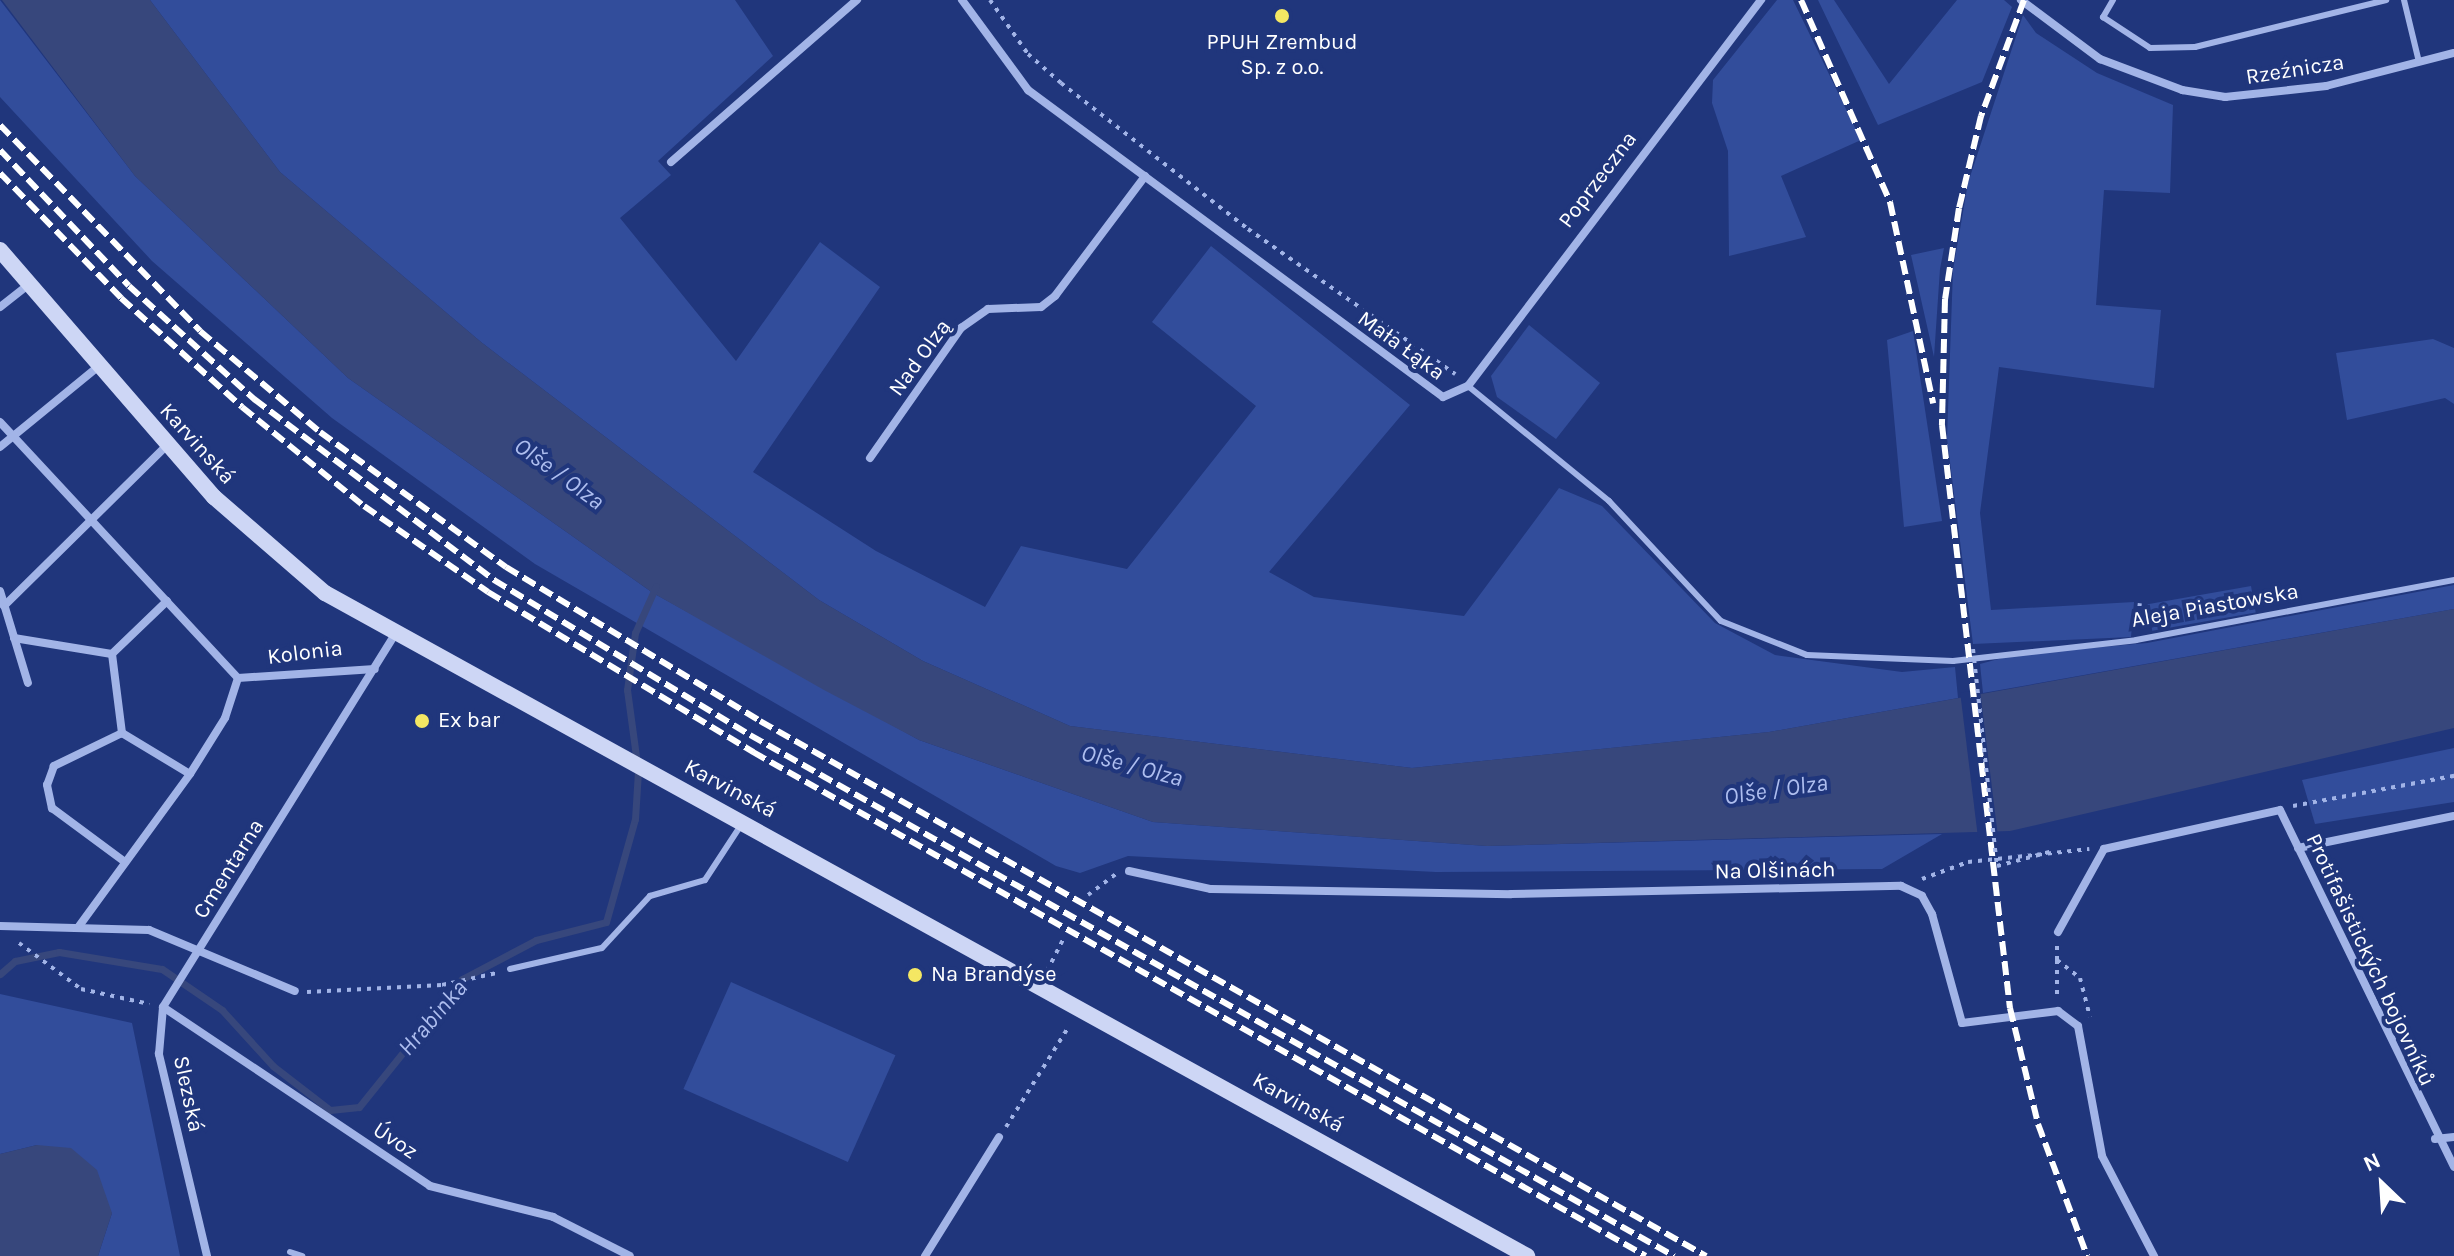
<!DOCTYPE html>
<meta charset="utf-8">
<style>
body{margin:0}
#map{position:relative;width:2454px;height:1256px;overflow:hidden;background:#20367c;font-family:Karla,sans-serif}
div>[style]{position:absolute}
.green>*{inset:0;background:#324d9b;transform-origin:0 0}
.water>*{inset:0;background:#37477c}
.pier>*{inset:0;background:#20367c;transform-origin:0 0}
.stream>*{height:7px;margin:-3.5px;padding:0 3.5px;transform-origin:3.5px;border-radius:3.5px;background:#37477c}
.path>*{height:4px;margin-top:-2px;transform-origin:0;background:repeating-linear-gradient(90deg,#a2b4e7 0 4px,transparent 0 10px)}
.service>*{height:6px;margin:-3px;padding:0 3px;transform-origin:3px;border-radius:3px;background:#a2b4e7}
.minor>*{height:8px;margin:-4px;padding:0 4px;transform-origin:4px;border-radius:4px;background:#a2b4e7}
.secondary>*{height:16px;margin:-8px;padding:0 8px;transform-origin:8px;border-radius:8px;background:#cdd6f5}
.rail>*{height:6px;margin-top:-3px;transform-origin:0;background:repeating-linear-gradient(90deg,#fff 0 14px,transparent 0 20px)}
.path-bridge>*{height:4px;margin-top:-2px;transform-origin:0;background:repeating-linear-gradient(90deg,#a2b4e7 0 4px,transparent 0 10px)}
.dots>*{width:22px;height:22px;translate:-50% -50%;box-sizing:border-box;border:4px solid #20367c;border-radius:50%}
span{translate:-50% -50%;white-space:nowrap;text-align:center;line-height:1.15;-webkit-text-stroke:8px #20367c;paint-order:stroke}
.poi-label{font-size:22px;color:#fff}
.left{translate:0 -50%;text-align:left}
.street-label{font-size:22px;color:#fff}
.water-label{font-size:24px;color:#aebeef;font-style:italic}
.north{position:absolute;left:2342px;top:1144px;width:80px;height:80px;-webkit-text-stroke:6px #20367c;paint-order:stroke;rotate:335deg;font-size:22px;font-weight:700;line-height:32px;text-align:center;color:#fff}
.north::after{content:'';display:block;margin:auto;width:28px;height:36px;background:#fff;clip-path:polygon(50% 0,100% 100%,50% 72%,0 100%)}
</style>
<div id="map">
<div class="green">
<i style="clip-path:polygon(0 0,135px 176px,348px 378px,653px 593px,919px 740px,1153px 822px,1487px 846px,1942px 834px,1882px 869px,1436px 872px,1128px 856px,1080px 873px,1056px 866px,535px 564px,332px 418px,152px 261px,0 97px)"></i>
<i style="clip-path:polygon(150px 0,735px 0,773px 56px,658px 161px,671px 175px,620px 218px,736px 361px,820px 242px,880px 287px,753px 472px,876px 551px,985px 607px,1021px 546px,1127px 569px,1256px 406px,1152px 322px,1211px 246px,1410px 405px,1269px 572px,1314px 597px,1464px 616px,1559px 488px,1602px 506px,1715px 623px,1775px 655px,1902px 672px,1955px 667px,1958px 698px,1769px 732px,1412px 768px,1070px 726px,923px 661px,819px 600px,481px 342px,280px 172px)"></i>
<i style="clip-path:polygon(1777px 0,1793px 0,1861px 140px,1781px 176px,1806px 237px,1729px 256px,1728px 151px,1712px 103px,1713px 80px)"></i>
<i style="clip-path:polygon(1818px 0,1834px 0,1889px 84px,1957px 0,2004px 0,2012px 7px,1982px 82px,1878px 125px)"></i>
<i style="clip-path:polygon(2023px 15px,2036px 33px,2097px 73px,2173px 105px,2170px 193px,2104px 190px,2096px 305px,2161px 310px,2154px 388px,1999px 367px,1980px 513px,1991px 610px,2134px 602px,2131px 637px,1973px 644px,1947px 438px,1953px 270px,1968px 183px)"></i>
<i style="clip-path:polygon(1944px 248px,1940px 269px,1934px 357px,1911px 255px)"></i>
<i style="clip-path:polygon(1529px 325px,1600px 383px,1556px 439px,1497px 397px,1491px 376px)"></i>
<i style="clip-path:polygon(1913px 331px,1942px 521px,1904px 527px,1887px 340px)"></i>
<i style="clip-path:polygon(2433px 339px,2454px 348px,2454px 404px,2445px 398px,2347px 420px,2336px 353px)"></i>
<i style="clip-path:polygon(2454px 585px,2454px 609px,1983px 693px,1980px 664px,2013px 655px,2147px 643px)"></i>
<i style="left:2251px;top:586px;width:27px;height:105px;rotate:80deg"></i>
<i style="clip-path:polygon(2454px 748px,2454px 802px,2315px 824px,2302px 780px)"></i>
<i style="left:731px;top:982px;width:180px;height:117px;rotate:24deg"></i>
<i style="clip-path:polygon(0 994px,132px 1023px,180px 1256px,98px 1256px,112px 1213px,37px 1145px,0 1154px)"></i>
</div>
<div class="water">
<i style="clip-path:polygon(2px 0,150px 0,280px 172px,481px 342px,819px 600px,923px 661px,1070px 726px,1412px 768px,1769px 732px,2454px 609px,2454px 728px,2010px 831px,1487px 846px,1153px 822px,919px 740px,824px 690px,653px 593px,348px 378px,135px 176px)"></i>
<i style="clip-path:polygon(37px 1145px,71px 1148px,97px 1170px,112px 1213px,98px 1256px,0 1256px,0 1154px)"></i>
</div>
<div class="pier">
<i style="left:1980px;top:690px;width:146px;height:20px;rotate:83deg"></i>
</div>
<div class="stream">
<i style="left:0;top:974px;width:20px;rotate:-41deg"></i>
<i style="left:15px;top:961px;width:45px;rotate:-11.6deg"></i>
<i style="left:59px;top:952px;width:104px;rotate:9.4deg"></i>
<i style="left:162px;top:969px;width:73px;rotate:34.3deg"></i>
<i style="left:222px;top:1010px;width:76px;rotate:47.7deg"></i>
<i style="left:273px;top:1066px;width:72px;rotate:37.7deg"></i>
<i style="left:330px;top:1110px;width:29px;rotate:-6deg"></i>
<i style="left:359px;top:1107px;width:164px;rotate:-51.2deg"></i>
<i style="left:462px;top:979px;width:84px;rotate:-27.8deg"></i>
<i style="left:536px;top:940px;width:72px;rotate:-14.4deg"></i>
<i style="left:606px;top:922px;width:107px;rotate:-74.3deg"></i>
<i style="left:635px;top:819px;width:48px;rotate:-86.4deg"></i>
<i style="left:638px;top:771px;width:82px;rotate:-97.7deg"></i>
<i style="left:627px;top:690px;width:58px;rotate:-82deg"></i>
<i style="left:635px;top:633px;width:51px;rotate:-65.9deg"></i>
</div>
<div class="path">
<i style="left:990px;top:0;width:66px;rotate:54.9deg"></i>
<i style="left:1028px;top:54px;width:44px;rotate:41.3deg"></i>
<i style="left:1061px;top:83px;width:237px;rotate:38deg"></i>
<i style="left:1248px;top:229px;width:253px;rotate:35deg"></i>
<i style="left:2137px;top:626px;width:23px;rotate:-83deg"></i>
<i style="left:2293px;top:806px;width:164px;rotate:-10.6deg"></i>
<i style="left:1997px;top:866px;width:58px;rotate:-15deg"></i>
<i style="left:1922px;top:879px;width:49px;rotate:-20.3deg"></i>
<i style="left:1968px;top:862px;width:122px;rotate:-6.1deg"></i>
<i style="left:1088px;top:895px;width:36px;rotate:-37deg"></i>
<i style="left:19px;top:943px;width:77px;rotate:36.6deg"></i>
<i style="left:81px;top:989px;width:70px;rotate:12.4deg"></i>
<i style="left:2057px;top:946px;width:14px;rotate:90deg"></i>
<i style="left:2057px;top:960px;width:29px;rotate:38deg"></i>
<i style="left:2080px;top:978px;width:40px;rotate:75.6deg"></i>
<i style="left:2057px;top:960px;width:38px;rotate:90deg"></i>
<i style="left:1047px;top:971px;width:35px;rotate:-63deg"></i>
<i style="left:307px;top:992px;width:135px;rotate:-3deg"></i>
<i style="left:442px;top:985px;width:56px;rotate:-12.3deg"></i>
<i style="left:1006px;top:1127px;width:119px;rotate:-58deg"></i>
</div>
<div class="service">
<i style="left:2113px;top:0;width:20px;rotate:120deg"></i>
<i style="left:2103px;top:17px;width:56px;rotate:33.4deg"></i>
<i style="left:2150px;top:48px;width:45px;rotate:-1.3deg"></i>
<i style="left:2195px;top:47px;width:197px;rotate:-13.8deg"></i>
<i style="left:2404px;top:0;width:64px;rotate:76.4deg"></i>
<i style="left:1468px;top:386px;width:182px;rotate:39.2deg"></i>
<i style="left:1609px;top:501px;width:164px;rotate:47deg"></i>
<i style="left:1721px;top:621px;width:92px;rotate:21.6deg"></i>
<i style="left:1807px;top:655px;width:146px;rotate:2.4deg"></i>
<i style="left:1953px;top:661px;width:184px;rotate:-6.5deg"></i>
<i style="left:2136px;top:640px;width:324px;rotate:-10.7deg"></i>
<i style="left:510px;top:969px;width:94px;rotate:-12.9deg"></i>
<i style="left:602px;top:948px;width:71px;rotate:-47.3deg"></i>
<i style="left:650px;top:896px;width:57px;rotate:-16.2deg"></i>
<i style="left:705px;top:880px;width:66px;rotate:-56.8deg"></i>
<i style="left:290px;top:1252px;width:13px;rotate:18deg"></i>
</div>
<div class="minor">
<i style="left:962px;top:0;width:112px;rotate:53.7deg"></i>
<i style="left:1028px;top:90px;width:516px;rotate:36.49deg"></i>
<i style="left:1443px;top:397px;width:27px;rotate:-24deg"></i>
<i style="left:1468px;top:386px;width:485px;rotate:-52.8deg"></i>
<i style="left:2021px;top:0;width:99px;rotate:36.8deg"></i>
<i style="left:2100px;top:59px;width:88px;rotate:20.7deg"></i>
<i style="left:2182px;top:90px;width:44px;rotate:9.2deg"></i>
<i style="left:2225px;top:97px;width:102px;rotate:-6.2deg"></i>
<i style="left:2326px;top:86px;width:132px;rotate:-14.5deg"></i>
<i style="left:671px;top:162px;width:247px;rotate:-41.1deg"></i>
<i style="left:0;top:307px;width:37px;rotate:-38deg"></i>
<i style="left:0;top:422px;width:350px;rotate:47.1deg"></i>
<i style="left:238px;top:678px;width:42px;rotate:108deg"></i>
<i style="left:225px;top:718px;width:66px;rotate:122deg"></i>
<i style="left:190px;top:774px;width:188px;rotate:126.1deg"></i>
<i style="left:0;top:447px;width:128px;rotate:-39.3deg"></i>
<i style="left:870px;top:458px;width:159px;rotate:-55deg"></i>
<i style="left:961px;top:328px;width:33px;rotate:-35deg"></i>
<i style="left:988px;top:309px;width:53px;rotate:-2.2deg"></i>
<i style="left:1041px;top:307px;width:18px;rotate:-38deg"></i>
<i style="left:1055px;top:296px;width:150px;rotate:-53.1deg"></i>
<i style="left:0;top:591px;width:96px;rotate:73.1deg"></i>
<i style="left:167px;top:601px;width:76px;rotate:136.1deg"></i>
<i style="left:112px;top:654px;width:80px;rotate:82.8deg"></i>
<i style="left:122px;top:733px;width:79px;rotate:31.1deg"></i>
<i style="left:4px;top:606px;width:229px;rotate:-44.6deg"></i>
<i style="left:14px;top:638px;width:99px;rotate:9.3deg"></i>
<i style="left:238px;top:678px;width:137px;rotate:-3.8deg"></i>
<i style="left:122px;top:733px;width:76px;rotate:154.1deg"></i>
<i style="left:54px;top:766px;width:20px;rotate:110deg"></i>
<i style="left:47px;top:785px;width:24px;rotate:78deg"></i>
<i style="left:52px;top:808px;width:91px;rotate:36.5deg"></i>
<i style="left:2298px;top:848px;width:159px;rotate:-11.6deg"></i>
<i style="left:1129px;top:871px;width:84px;rotate:12.4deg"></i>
<i style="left:1211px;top:889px;width:300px;rotate:1deg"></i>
<i style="left:1511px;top:894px;width:390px;rotate:-1.2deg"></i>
<i style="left:1901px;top:886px;width:23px;rotate:25deg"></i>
<i style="left:1922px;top:896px;width:21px;rotate:61deg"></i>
<i style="left:1932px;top:914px;width:113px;rotate:74.6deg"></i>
<i style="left:1962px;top:1023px;width:97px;rotate:-7.1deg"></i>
<i style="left:2058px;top:1011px;width:25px;rotate:37deg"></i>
<i style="left:2078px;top:1026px;width:132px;rotate:79.5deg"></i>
<i style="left:2102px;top:1156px;width:113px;rotate:62.5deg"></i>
<i style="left:0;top:926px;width:149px;rotate:1.5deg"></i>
<i style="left:149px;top:930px;width:158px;rotate:22.7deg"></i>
<i style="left:2058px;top:932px;width:95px;rotate:-61deg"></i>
<i style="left:2104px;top:849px;width:180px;rotate:-12.5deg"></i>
<i style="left:2280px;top:810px;width:397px;rotate:64deg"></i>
<i style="left:163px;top:1007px;width:321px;rotate:33.8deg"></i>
<i style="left:430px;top:1186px;width:127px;rotate:14.1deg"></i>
<i style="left:553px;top:1217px;width:86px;rotate:26.9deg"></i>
<i style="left:2435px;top:1139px;width:19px;rotate:-6deg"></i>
<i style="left:207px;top:1256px;width:208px;rotate:-103.4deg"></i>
<i style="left:159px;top:1054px;width:47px;rotate:-85.1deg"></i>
<i style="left:163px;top:1007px;width:438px;rotate:-58.1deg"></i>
<i style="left:925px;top:1256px;width:140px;rotate:-58.1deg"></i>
</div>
<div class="secondary">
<i style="left:0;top:250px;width:327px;rotate:49.1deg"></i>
<i style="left:214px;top:497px;width:147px;rotate:40.9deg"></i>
<i style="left:325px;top:593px;width:1373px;rotate:28.88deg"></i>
</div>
<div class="rail">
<i style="left:1801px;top:0;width:221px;rotate:66.2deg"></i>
<i style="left:1890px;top:202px;width:206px;rotate:77.9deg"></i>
<i style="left:2024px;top:0;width:124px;rotate:110.3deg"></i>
<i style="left:1981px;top:116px;width:95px;rotate:103.4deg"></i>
<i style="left:1959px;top:208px;width:92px;rotate:98.7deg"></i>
<i style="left:1945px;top:299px;width:126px;rotate:91.4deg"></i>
<i style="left:1942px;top:425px;width:587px;rotate:83.35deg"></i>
<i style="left:2010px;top:1008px;width:119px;rotate:76.4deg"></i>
<i style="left:2038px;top:1124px;width:141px;rotate:69.6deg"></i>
<i style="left:0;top:125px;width:287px;rotate:45.8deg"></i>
<i style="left:200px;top:331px;width:157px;rotate:40.1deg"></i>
<i style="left:320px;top:432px;width:230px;rotate:36deg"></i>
<i style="left:506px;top:567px;width:297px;rotate:31.2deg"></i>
<i style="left:760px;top:721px;width:1087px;rotate:29.49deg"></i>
<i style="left:0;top:150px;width:187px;rotate:46.5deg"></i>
<i style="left:129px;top:286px;width:169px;rotate:42.1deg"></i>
<i style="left:254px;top:399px;width:301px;rotate:37deg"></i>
<i style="left:494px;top:580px;width:299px;rotate:31.2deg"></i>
<i style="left:750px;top:735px;width:1061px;rotate:29.42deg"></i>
<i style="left:0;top:173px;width:174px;rotate:45.9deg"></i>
<i style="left:121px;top:298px;width:163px;rotate:42deg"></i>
<i style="left:242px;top:407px;width:157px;rotate:39.1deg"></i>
<i style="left:364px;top:506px;width:151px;rotate:34.7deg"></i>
<i style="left:488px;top:592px;width:310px;rotate:31.1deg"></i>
<i style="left:753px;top:752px;width:1025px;rotate:29.44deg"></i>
</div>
<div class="path-bridge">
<i style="left:1973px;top:649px;width:218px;rotate:83.7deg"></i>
</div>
<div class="dots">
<i style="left:1282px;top:16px;background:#f4e763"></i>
<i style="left:422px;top:721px;background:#f4e763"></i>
<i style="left:915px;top:975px;background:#f4e763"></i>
</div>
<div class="poi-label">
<span style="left:1282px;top:55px">PPUH Zrembud<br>Sp. z o.o.</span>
<span class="left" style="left:438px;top:721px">Ex bar</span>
<span class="left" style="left:931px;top:975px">Na Brandýse</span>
</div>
<div class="street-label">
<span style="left:2295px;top:70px;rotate:-9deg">Rzeźnicza</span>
<span style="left:1598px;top:180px;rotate:-53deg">Poprzeczna</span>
<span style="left:1401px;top:346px;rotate:36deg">Mała Łąka</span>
<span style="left:920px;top:358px;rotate:-54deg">Nad Olzą</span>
<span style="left:197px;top:444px;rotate:48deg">Karvinská</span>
<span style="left:2215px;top:606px;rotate:-10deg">Aleja Piastowska</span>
<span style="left:305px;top:653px;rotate:-7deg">Kolonia</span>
<span style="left:730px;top:789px;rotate:28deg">Karvinská</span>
<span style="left:229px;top:869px;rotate:-58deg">Cmentarna</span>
<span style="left:1775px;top:871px;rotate:-1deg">Na Olšinách</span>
<span style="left:2370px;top:960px;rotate:65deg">Protifašistických bojovníků</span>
<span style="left:188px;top:1094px;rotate:78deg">Slezská</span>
<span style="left:1298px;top:1103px;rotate:29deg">Karvinská</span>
<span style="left:395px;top:1141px;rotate:34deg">Úvoz</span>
</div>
<div class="water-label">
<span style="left:559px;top:474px;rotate:36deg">Olše / Olza</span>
<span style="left:1132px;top:766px;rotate:15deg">Olše / Olza</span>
<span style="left:1776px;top:790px;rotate:-8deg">Olše / Olza</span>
<span style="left:433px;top:1018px;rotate:-49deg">Hrabinka</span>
</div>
<div class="north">N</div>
</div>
